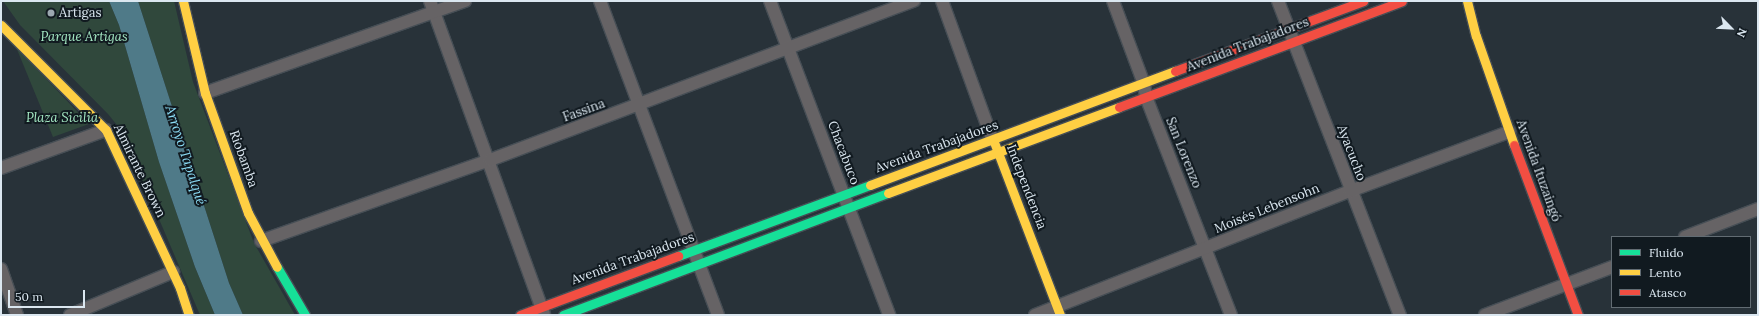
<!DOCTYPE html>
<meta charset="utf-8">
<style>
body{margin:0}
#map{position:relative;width:1759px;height:316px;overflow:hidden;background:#283239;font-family:Lora,serif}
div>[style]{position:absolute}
.green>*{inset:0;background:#30483c}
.water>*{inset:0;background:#4f7a88}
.roads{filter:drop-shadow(1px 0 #464e55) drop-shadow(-1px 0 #464e55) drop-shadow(0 1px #464e55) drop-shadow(0 -1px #464e55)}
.street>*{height:12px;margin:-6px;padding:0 6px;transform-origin:6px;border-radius:6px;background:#666365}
.fast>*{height:9px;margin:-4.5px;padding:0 4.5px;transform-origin:4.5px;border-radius:4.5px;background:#16e098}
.slow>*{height:9px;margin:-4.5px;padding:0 4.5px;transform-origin:4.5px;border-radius:4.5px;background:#ffcf43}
.jam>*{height:9px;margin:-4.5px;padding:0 4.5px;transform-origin:4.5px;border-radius:4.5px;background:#f24e42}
.dots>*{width:11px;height:11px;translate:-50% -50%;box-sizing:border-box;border:2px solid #111a20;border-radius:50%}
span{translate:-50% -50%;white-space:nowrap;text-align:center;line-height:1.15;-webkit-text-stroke:4px #111a20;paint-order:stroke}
.poi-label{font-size:13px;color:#dbe7f0}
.left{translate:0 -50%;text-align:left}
.park-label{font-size:13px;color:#a5e9c4;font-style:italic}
.street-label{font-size:13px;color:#dbe7f0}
.water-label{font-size:14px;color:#8adaf3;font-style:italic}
.frame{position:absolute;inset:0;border:2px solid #dbe7f0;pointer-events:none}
.legend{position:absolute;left:1611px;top:236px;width:140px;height:72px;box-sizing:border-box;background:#111a20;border:1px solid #626c73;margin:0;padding:5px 7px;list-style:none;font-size:12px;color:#dbe7f0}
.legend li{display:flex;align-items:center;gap:8px;height:20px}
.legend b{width:20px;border:1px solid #626c73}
.north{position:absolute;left:1711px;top:8px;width:40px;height:40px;-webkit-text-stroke:3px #111a20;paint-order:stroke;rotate:114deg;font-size:11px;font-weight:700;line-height:16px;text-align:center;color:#dbe7f0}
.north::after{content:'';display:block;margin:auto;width:14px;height:18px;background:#dbe7f0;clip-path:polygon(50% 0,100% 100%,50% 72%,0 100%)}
.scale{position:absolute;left:8px;top:290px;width:77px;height:18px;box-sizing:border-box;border:2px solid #dbe7f0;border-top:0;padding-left:5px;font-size:12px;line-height:14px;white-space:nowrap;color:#dbe7f0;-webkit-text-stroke:3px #111a20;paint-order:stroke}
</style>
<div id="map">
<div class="green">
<i style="clip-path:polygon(3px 1px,109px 1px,119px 25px,159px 162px,195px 267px,215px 315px,200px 315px,121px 130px,108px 114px,20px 25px)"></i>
<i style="clip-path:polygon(138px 1px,174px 1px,193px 82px,254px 243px,295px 315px,243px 315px,229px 283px)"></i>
<i style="clip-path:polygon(16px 47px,89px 124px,53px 137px)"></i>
</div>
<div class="water">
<i style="clip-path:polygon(109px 1px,138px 1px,229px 283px,243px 315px,215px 315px,195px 267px,159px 162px,119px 25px)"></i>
</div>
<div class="roads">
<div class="street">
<i style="left:430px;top:1px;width:333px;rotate:70deg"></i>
<i style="left:600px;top:1px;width:335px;rotate:69.4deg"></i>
<i style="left:770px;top:1px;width:336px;rotate:69.2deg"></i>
<i style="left:942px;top:1px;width:149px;rotate:70deg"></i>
<i style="left:1113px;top:1px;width:89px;rotate:69.5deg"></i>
<i style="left:1144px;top:84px;width:13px;rotate:81deg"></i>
<i style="left:1146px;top:97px;width:234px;rotate:68.7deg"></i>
<i style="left:1278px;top:1px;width:337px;rotate:68.8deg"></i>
<i style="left:205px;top:93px;width:276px;rotate:-19.5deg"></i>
<i style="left:1px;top:168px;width:112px;rotate:-19.9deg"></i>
<i style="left:1685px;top:237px;width:78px;rotate:-21deg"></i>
<i style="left:261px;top:241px;width:243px;rotate:-19.5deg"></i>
<i style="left:490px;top:160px;width:453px;rotate:-20.6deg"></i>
<i style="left:1px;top:269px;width:49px;rotate:70.8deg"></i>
<i style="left:70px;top:315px;width:112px;rotate:-22.7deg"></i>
<i style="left:1035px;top:315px;width:339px;rotate:-21.5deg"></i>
<i style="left:1350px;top:191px;width:170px;rotate:-20.4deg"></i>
<i style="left:1485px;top:315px;width:136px;rotate:-20.7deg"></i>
</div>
<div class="fast">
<i style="left:678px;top:256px;width:205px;rotate:-20.3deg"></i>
<i style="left:277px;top:267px;width:56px;rotate:59.7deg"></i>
<i style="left:563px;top:315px;width:347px;rotate:-20.6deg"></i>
</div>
<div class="slow">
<i style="left:183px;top:1px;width:95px;rotate:76.6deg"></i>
<i style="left:205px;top:93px;width:127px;rotate:70.3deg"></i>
<i style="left:248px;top:213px;width:61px;rotate:61.8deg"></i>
<i style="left:1467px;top:1px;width:36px;rotate:76deg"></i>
<i style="left:1476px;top:36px;width:115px;rotate:70.8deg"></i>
<i style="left:1px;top:25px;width:148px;rotate:45deg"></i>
<i style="left:106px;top:130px;width:174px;rotate:64.9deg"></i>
<i style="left:180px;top:288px;width:28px;rotate:72deg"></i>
<i style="left:994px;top:142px;width:185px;rotate:69.1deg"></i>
<i style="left:870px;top:185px;width:326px;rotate:-20.5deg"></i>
<i style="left:888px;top:193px;width:246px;rotate:-20.4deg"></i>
</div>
<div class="jam">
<i style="left:1175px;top:71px;width:201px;rotate:-20.4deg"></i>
<i style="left:1119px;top:107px;width:302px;rotate:-20.5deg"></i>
<i style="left:1514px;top:145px;width:182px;rotate:69.4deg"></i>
<i style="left:520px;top:315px;width:169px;rotate:-20.5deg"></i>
</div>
</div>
<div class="dots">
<i style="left:51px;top:13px;background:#9ca8b0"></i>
</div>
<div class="poi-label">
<span class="left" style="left:59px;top:13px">Artigas</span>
</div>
<div class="park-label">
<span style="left:84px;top:37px">Parque Artigas</span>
<span style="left:62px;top:118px">Plaza Sicilia</span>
</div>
<div class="street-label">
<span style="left:1248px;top:45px;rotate:-21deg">Avenida Trabajadores</span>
<span style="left:584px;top:111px;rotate:-20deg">Fassina</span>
<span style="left:937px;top:147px;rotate:-20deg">Avenida Trabajadores</span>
<span style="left:843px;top:153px;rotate:69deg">Chacabuco</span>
<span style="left:1183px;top:153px;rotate:68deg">San Lorenzo</span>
<span style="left:1351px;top:153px;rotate:69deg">Ayacucho</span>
<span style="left:243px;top:159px;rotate:70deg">Riobamba</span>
<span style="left:139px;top:171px;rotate:64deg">Almirante Brown</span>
<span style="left:1538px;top:171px;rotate:70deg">Avenida Ituzaingó</span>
<span style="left:1026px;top:187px;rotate:69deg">Independencia</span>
<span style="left:1267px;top:209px;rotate:-22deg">Moisés Lebensohn</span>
<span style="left:633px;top:259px;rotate:-20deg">Avenida Trabajadores</span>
</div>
<div class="water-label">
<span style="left:186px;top:155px;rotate:72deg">Arroyo Tapalqué</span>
</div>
<div class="frame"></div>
<ul class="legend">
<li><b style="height:5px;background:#16e098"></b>Fluido</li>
<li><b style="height:5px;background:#ffcf43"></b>Lento</li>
<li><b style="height:5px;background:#f24e42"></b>Atasco</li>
</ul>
<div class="north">N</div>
<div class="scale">50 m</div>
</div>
